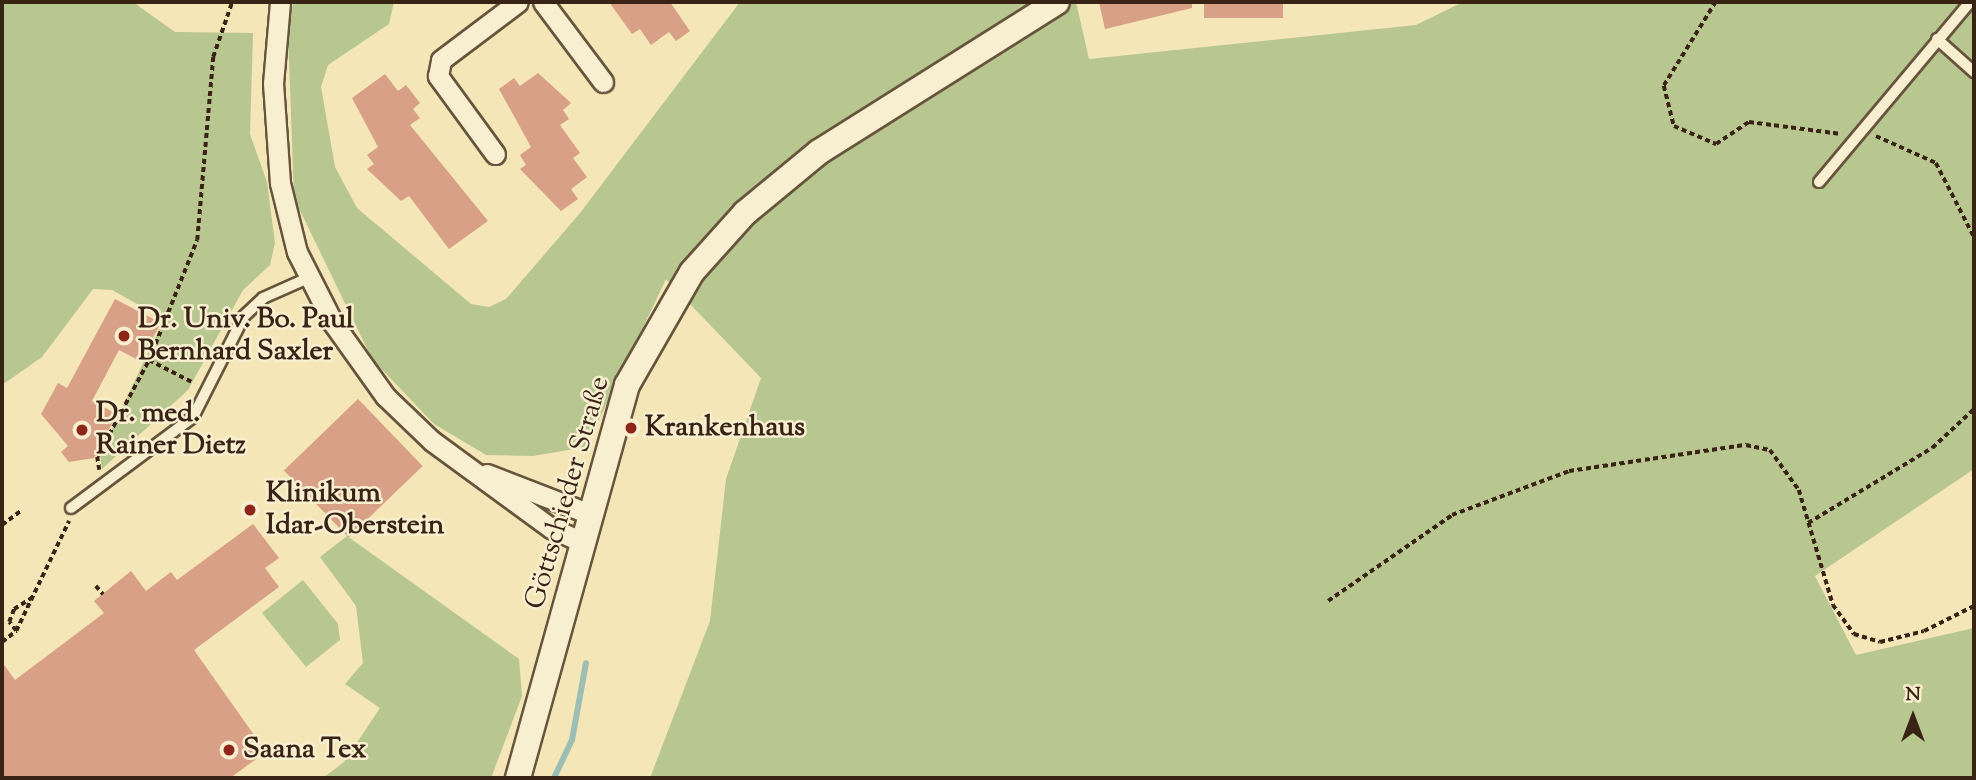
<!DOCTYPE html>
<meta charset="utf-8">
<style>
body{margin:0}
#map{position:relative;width:1976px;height:780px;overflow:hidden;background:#f4e6b6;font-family:"Sorts Mill Goudy",serif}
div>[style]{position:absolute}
.green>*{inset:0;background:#b8c690}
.stream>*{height:6px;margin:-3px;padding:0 3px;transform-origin:3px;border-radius:3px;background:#9dbeb4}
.building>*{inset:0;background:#d7a087;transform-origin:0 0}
.path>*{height:3.5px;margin-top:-1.75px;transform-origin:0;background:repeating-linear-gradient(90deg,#382315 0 5px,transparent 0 8.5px)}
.roads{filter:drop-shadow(2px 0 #67543d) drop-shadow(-2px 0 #67543d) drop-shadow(0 2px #67543d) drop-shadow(0 -2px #67543d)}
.service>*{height:10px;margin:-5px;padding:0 5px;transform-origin:5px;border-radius:5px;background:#f8efd0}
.minor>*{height:19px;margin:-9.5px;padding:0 9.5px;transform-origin:9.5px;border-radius:9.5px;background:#f8efd0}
.tertiary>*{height:24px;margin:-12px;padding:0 12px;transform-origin:12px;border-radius:12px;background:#f8efd0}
.dots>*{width:19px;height:19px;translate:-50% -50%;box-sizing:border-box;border:4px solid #f8efd0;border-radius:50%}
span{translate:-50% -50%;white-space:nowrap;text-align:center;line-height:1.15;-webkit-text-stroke:5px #f8efd0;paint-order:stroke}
.poi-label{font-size:28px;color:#382315;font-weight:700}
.left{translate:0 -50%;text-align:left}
.street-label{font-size:28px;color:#382315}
.frame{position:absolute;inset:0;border:4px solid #382315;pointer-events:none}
.north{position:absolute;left:1878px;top:682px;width:70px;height:70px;-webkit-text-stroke:5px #f8efd0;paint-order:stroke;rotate:0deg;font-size:19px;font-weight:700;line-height:28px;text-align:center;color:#382315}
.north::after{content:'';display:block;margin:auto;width:24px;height:32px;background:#382315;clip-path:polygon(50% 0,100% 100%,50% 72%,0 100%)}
</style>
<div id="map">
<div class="green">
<i style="clip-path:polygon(2px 2px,133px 2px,175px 32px,253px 33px,250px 134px,267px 182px,275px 243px,270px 265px,243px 290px,188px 390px,102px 469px,100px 454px,164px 319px,112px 290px,93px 289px,42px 357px,2px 385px)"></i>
<i style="clip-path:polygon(293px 2px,394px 2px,389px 24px,328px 65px,321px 87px,335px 167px,357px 208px,471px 304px,489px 307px,506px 299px,580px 213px,740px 2px,1076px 2px,1089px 59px,1416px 25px,1463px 2px,1974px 2px,1974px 469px,1815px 576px,1856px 655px,1974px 628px,1974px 778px,650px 778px,710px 621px,726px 479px,761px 378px,666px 279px,586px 447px,533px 456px,486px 455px,434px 424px,372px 359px,294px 198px,288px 32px)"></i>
<i style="clip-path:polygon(347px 536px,519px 659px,522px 696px,491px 778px,323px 778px,344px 762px,380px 708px,345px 684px,363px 663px,356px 606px,320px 557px)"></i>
<i style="clip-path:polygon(303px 580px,338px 624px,340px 640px,306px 667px,262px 613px)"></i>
</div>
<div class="stream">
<i style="left:554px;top:778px;width:42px;rotate:-64.7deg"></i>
<i style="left:572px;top:740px;width:78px;rotate:-79.7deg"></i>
</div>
<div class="building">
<i style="clip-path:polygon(609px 2px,670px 2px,690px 31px,676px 41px,669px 32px,651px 45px,640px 29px,632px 34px)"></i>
<i style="clip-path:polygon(1099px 2px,1192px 2px,1192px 8px,1105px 29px)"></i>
<i style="left:1204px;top:2px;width:79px;height:16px"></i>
<i style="clip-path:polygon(538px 73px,571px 103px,563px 110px,569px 119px,560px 125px,580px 153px,573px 158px,587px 177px,571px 189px,578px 199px,561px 211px,520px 169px,526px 165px,520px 155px,531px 147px,499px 89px,514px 78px,520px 86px)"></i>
<i style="clip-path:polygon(385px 74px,398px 91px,406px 85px,420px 103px,413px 109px,420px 118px,410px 125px,488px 221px,449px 249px,409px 196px,401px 201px,367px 169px,374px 164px,367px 155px,378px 147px,352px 98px)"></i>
<i style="clip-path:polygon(115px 299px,161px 323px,140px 361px,119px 350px,92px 401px,117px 414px,94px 458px,69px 462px,61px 452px,68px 446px,41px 414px,58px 383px,67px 388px)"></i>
<i style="left:358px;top:399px;width:93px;height:103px;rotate:46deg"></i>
<i style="clip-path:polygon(253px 524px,279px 558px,265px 568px,279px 587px,194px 650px,266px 752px,230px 778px,2px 778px,2px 662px,15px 680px,104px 613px,94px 601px,131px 571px,146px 591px,171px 572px,177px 580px)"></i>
</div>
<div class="path">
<i style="left:1716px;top:2px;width:99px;rotate:121.8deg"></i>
<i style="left:1664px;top:86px;width:41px;rotate:76deg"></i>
<i style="left:1674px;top:126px;width:46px;rotate:23.2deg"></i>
<i style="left:1716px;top:144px;width:40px;rotate:-34deg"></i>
<i style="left:1749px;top:122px;width:93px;rotate:7.4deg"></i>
<i style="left:1876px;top:136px;width:66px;rotate:24.2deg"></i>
<i style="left:1936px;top:163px;width:83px;rotate:62.8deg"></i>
<i style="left:149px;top:360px;width:51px;rotate:27.1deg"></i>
<i style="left:99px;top:470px;width:13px;rotate:-99deg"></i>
<i style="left:97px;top:457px;width:110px;rotate:-61.8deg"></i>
<i style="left:149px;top:360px;width:129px;rotate:-68.2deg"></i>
<i style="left:197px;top:240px;width:184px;rotate:-85deg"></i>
<i style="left:213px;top:57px;width:58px;rotate:-70.9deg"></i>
<i style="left:1808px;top:523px;width:145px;rotate:-31.2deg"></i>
<i style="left:1932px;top:448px;width:57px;rotate:-42.9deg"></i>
<i style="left:2px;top:525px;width:25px;rotate:-37deg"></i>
<i style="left:96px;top:586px;width:11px;rotate:49deg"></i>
<i style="left:1328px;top:601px;width:151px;rotate:-34.7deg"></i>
<i style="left:1452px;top:515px;width:125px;rotate:-20.6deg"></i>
<i style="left:1569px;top:471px;width:179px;rotate:-8.4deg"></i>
<i style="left:1746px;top:445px;width:25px;rotate:12deg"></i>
<i style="left:1770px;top:450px;width:49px;rotate:54.1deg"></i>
<i style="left:1799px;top:490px;width:120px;rotate:73.5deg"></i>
<i style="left:1833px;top:605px;width:36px;rotate:54deg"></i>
<i style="left:1854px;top:634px;width:27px;rotate:17deg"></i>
<i style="left:1880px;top:642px;width:45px;rotate:-14deg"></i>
<i style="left:1924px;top:631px;width:56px;rotate:-26.6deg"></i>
<i style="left:16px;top:631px;width:11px;rotate:-128deg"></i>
<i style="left:9px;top:622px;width:14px;rotate:-69deg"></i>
<i style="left:14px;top:609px;width:22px;rotate:-32deg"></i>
<i style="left:2px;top:642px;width:18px;rotate:-38deg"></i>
<i style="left:16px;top:631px;width:122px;rotate:-64.3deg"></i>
</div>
<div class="roads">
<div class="service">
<i style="left:1937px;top:39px;width:50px;rotate:41.7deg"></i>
<i style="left:1819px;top:182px;width:235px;rotate:-50deg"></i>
<i style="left:71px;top:508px;width:152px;rotate:-36.7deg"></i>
<i style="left:193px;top:417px;width:113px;rotate:-63.2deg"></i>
<i style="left:244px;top:316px;width:26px;rotate:-43deg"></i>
<i style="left:263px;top:298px;width:49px;rotate:-24deg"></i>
</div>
<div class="minor">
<i style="left:280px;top:2px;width:81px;rotate:94.9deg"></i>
<i style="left:273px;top:83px;width:100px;rotate:86deg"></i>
<i style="left:280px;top:183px;width:71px;rotate:76.2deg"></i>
<i style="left:297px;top:252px;width:80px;rotate:63.1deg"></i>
<i style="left:333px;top:323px;width:90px;rotate:54.5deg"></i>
<i style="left:385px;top:396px;width:65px;rotate:43.8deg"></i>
<i style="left:432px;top:441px;width:147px;rotate:36.2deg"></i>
<i style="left:551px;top:528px;width:35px;rotate:24deg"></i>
<i style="left:543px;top:2px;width:100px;rotate:53.1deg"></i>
<i style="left:495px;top:154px;width:97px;rotate:-126.2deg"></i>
<i style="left:438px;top:76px;width:16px;rotate:-79deg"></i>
<i style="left:441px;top:60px;width:96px;rotate:-37deg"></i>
<i style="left:487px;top:474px;width:110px;rotate:21.2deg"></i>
</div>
<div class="tertiary">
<i style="left:518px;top:778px;width:408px;rotate:-74.5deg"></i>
<i style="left:627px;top:385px;width:130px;rotate:-60.1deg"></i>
<i style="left:692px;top:272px;width:79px;rotate:-48.1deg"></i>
<i style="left:745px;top:213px;width:96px;rotate:-39.5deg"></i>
<i style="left:819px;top:152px;width:281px;rotate:-32.2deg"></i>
</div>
</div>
<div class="dots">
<i style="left:124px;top:336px;background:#8f2418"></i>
<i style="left:631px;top:428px;background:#8f2418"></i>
<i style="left:82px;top:430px;background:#8f2418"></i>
<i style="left:250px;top:510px;background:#8f2418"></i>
<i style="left:229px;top:750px;background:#8f2418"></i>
</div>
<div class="poi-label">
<span class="left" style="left:138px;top:336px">Dr. Univ. Bo. Paul<br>Bernhard Saxler</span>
<span class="left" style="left:96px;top:430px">Dr. med.<br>Rainer Dietz</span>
<span class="left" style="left:645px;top:428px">Krankenhaus</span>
<span class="left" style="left:266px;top:510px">Klinikum<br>Idar-Oberstein</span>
<span class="left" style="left:243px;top:750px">Saana Tex</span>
</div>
<div class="street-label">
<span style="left:568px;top:493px;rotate:-74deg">Göttschieder Straße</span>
</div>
<div class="frame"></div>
<div class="north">N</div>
</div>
